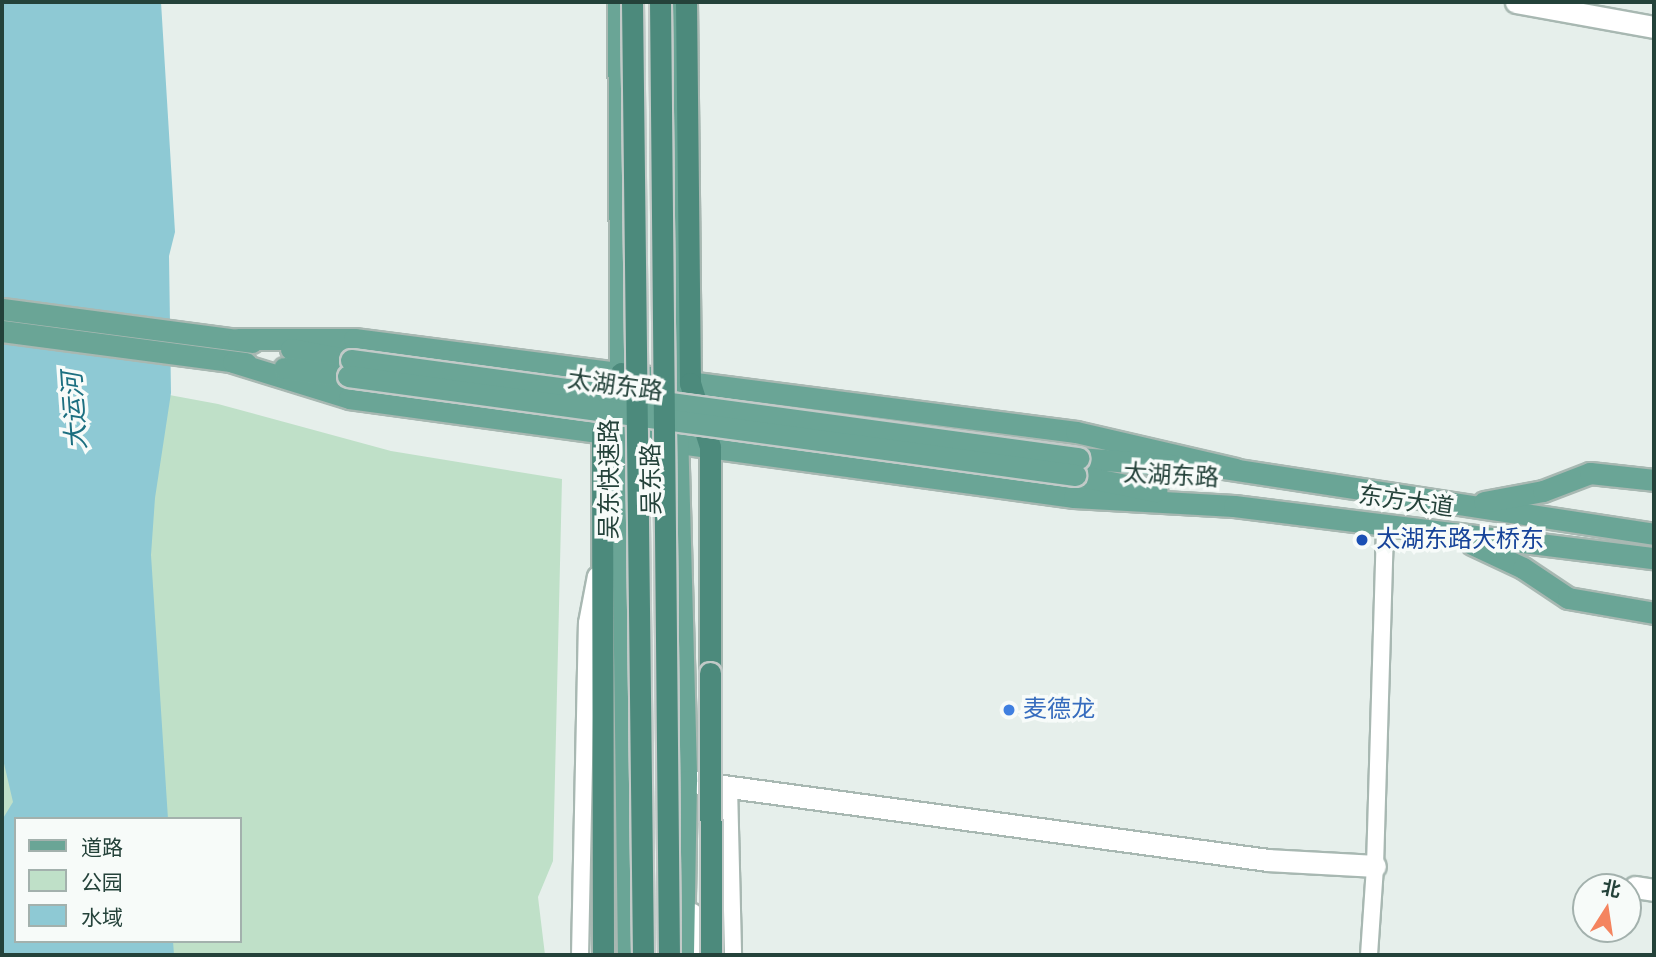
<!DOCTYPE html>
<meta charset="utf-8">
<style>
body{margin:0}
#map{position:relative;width:1656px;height:957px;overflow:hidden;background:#e6efeb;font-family:"Fira Sans","Noto Sans SC",sans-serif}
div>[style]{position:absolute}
.green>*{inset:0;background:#bfe0c8}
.water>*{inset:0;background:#8ec9d4}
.roads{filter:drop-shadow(2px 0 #a8b8b2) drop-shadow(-2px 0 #a8b8b2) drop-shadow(0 2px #a8b8b2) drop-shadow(0 -2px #a8b8b2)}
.minor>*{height:16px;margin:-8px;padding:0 8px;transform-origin:8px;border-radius:8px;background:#fff}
.tertiary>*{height:21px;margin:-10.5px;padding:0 10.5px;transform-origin:10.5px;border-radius:10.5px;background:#fff}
.primary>*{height:21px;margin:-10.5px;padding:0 10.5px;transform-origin:10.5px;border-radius:10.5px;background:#6aa596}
.trunk>*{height:21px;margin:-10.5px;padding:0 10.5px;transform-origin:10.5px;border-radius:10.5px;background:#4c8a7c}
.bridges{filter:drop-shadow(2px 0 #c2cac8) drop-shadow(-2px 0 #c2cac8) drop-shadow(0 2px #c2cac8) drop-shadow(0 -2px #c2cac8)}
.primary-bridge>*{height:21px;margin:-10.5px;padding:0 10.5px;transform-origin:10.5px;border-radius:10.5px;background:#6aa596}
.trunk-bridge>*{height:21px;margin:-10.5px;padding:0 10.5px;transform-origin:10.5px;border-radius:10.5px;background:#4c8a7c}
.dots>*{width:19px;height:19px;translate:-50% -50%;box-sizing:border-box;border:4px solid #f7fbf9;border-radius:50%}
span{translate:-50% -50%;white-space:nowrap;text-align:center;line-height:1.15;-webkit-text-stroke:7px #f7fbf9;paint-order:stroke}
.street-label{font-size:24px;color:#24423a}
.transit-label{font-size:24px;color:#164399}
.left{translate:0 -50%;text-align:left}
.shop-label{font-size:24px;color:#366cbe}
.water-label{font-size:26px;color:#1c6f80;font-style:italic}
.frame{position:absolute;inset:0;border:4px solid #24423a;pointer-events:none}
.legend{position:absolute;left:14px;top:817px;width:228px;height:126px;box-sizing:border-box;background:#f7fbf9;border:2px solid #a3b1ad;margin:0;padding:9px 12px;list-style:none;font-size:21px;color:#24423a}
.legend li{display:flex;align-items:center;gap:14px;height:35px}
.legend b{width:35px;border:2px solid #a3b1ad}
.north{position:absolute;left:1572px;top:873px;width:70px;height:70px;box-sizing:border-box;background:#f7fbf9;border:2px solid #a3b1ad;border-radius:50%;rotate:12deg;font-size:19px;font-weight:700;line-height:28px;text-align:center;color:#24423a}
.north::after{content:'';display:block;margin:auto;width:24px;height:32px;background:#f4845f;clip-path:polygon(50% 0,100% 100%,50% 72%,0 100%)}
</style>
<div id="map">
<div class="green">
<i style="clip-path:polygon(evenodd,2px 364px,218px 404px,391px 451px,562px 479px,553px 861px,538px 897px,545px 955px,2px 955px,2px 364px,16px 819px,240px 819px,240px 941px,16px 941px,16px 819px)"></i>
</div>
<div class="water">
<i style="clip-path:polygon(2px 2px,161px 2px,175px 232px,169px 256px,171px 393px,155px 498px,151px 555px,168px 819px,16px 819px,16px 941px,173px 941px,174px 955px,2px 955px,2px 820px,13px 802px,2px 755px)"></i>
</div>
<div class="roads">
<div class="minor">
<i style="left:729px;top:787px;width:168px;rotate:88.6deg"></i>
<i style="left:693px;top:912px;width:43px;rotate:87.3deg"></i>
<i style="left:580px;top:955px;width:332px;rotate:-88.8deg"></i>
<i style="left:587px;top:623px;width:48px;rotate:-79.2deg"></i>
<i style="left:1369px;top:955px;width:89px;rotate:-86.1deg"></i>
<i style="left:1375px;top:866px;width:340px;rotate:-88.3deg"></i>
</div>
<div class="tertiary">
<i style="left:1516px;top:2px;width:140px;rotate:10.3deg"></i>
<i style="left:686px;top:781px;width:587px;rotate:7.73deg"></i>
<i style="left:1268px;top:860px;width:107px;rotate:3.2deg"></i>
<i style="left:1635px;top:887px;width:19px;rotate:9deg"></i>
</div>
<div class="primary">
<i style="left:618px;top:2px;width:383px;rotate:89.6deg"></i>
<i style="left:674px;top:2px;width:391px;rotate:89.7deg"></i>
<i style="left:2px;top:309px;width:252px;rotate:7.5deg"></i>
<i style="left:2px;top:331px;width:246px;rotate:7.5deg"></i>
<i style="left:238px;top:339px;width:116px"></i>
<i style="left:354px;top:339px;width:728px;rotate:7.34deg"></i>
<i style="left:1076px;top:432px;width:164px;rotate:13deg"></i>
<i style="left:291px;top:349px;width:61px;rotate:10.4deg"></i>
<i style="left:233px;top:362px;width:121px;rotate:17.2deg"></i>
<i style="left:349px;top:398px;width:732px;rotate:7.78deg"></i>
<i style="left:1074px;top:497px;width:160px;rotate:3.2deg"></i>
<i style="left:1234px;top:506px;width:423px;rotate:7.1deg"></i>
<i style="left:284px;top:368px;width:64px;rotate:7.1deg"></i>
<i style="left:621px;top:420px;width:535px;rotate:89.25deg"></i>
<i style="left:677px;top:429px;width:352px;rotate:88.5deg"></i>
<i style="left:686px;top:781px;width:174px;rotate:91deg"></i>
<i style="left:1078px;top:458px;width:93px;rotate:4.3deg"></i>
<i style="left:1224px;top:468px;width:435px;rotate:8.7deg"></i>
<i style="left:1075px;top:475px;width:83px;rotate:11.2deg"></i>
<i style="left:1484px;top:502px;width:60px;rotate:-10.6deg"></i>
<i style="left:1543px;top:491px;width:50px;rotate:-21deg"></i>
<i style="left:1590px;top:473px;width:64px;rotate:6.2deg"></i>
<i style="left:1472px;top:544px;width:56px;rotate:25.2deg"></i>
<i style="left:1523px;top:568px;width:54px;rotate:33.7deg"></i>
<i style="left:1568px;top:598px;width:87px;rotate:9.9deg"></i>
</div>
<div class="trunk">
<i style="left:686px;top:2px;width:381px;rotate:89.4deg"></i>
<i style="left:690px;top:383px;width:67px;rotate:72.6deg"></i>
<i style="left:710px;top:447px;width:226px;rotate:90deg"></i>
<i style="left:603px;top:955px;width:523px;rotate:-90.11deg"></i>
<i style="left:602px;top:432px;width:62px;rotate:-72.1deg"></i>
</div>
</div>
<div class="bridges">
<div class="primary-bridge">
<i style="left:351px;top:360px;width:734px;rotate:7.68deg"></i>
<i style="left:348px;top:376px;width:734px;rotate:7.75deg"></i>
</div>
<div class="trunk-bridge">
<i style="left:632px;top:2px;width:953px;rotate:89.34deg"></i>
<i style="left:660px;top:2px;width:953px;rotate:89.46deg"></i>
<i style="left:710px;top:673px;width:282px;rotate:89.8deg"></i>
</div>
</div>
<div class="dots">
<i style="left:1362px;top:540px;background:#1a4fb4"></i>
<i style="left:1009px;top:710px;background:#3f7fe0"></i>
</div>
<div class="street-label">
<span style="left:615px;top:386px;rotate:8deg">太湖东路</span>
<span style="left:1171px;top:476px;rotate:3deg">太湖东路</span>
<span style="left:610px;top:479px;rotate:-90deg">吴东快速路</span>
<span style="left:652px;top:479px;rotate:-91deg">吴东路</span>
<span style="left:1406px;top:502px;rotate:8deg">东方大道</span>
</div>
<div class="transit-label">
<span class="left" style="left:1376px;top:540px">太湖东路大桥东</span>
</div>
<div class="shop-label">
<span class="left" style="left:1023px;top:710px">麦德龙</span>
</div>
<div class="water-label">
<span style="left:75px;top:411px;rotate:-94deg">大运河</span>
</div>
<div class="frame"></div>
<ul class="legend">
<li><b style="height:9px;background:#6aa596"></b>道路</li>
<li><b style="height:19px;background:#bfe0c8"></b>公园</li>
<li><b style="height:19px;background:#8ec9d4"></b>水域</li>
</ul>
<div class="north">北</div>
</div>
